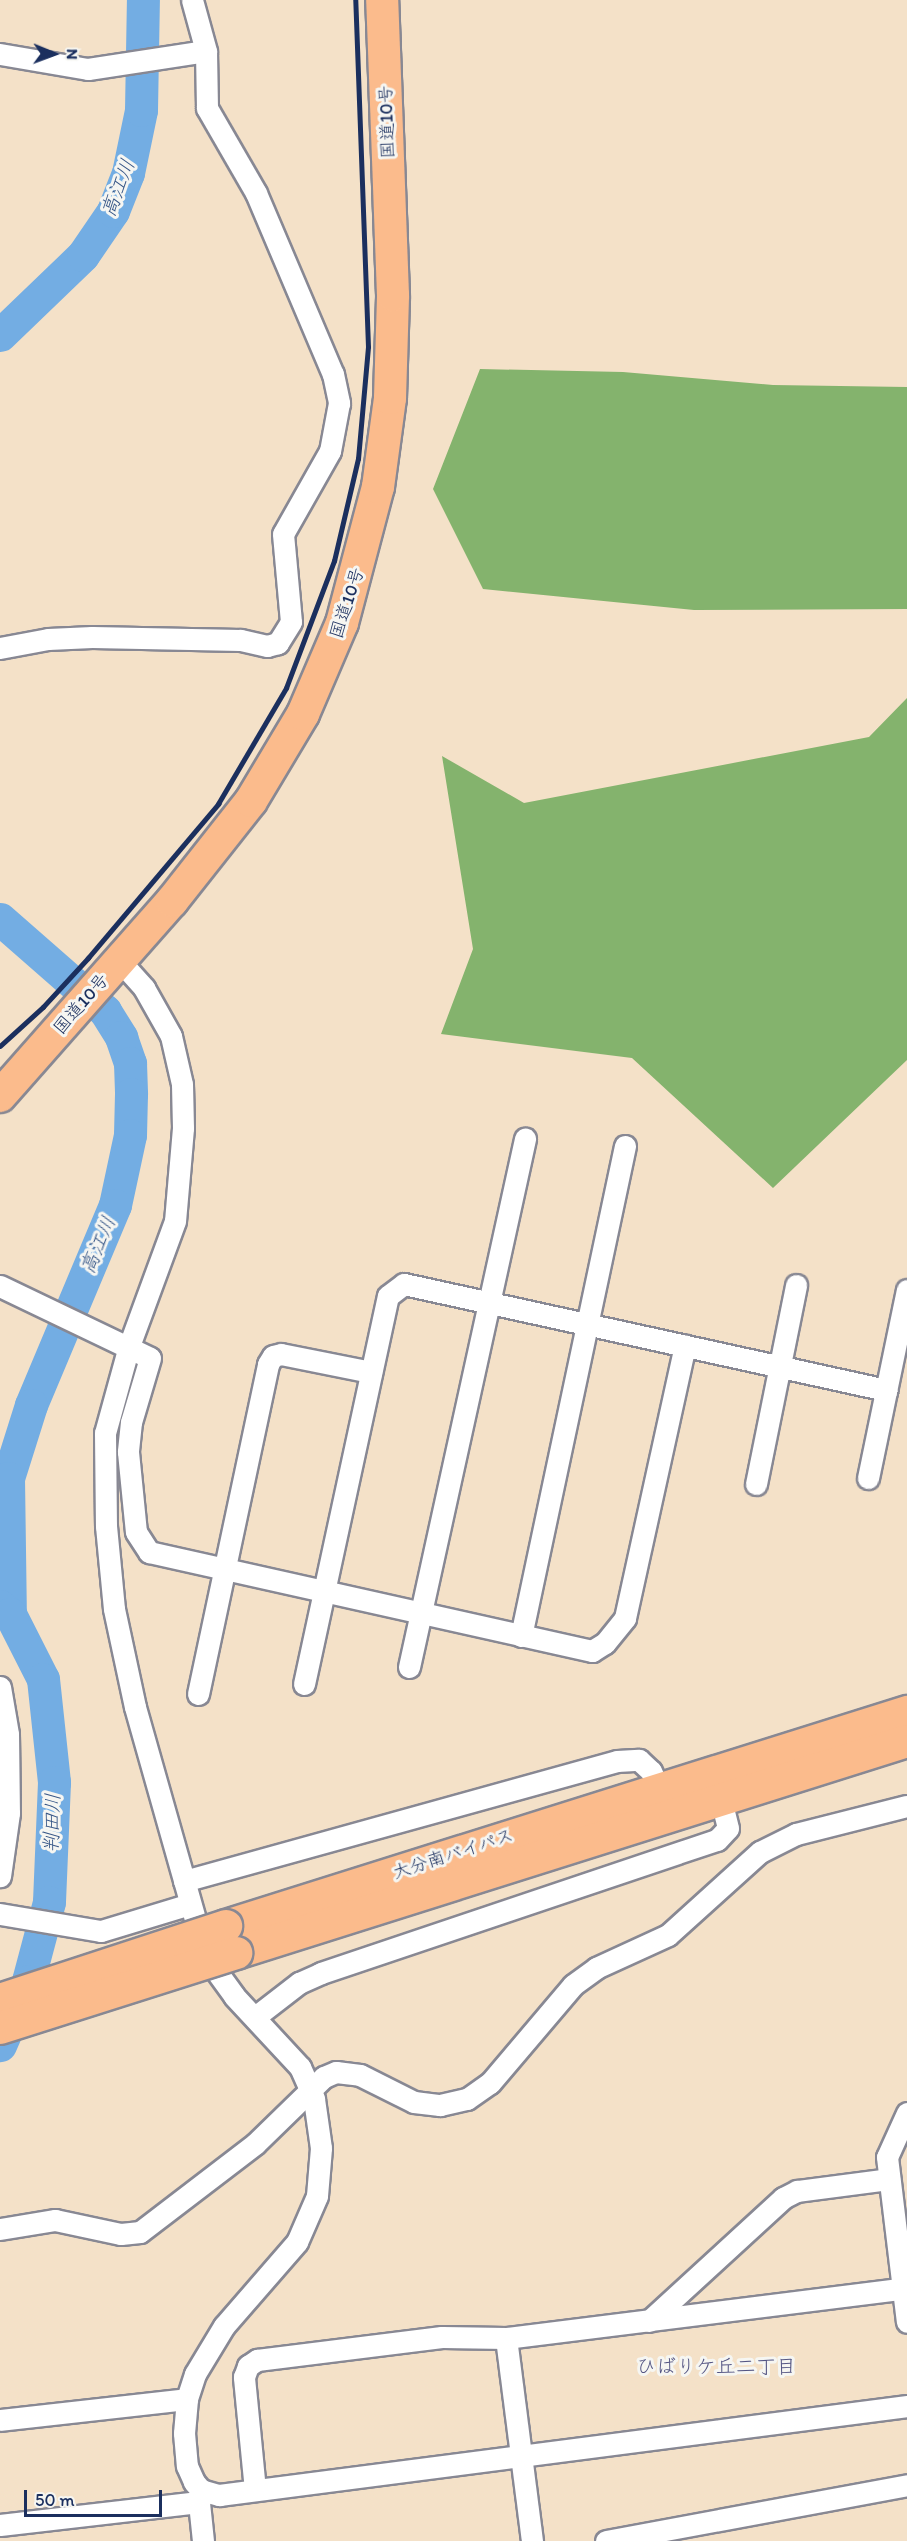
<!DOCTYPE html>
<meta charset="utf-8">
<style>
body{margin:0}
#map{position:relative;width:907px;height:2541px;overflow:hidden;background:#f4e1c8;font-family:Itim,"Klee One",sans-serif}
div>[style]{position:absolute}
.forest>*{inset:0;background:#84b36d}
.river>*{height:33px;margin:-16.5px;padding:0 16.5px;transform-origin:16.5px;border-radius:16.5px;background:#73ade3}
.roads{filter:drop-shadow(2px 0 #888893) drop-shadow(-2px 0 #888893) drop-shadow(0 2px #888893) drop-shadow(0 -2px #888893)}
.minor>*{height:21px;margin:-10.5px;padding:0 10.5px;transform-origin:10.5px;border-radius:10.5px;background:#fff}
.highway>*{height:32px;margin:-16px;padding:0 16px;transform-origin:16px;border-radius:16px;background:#fbbb8c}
.rail>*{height:4.5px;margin:-2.25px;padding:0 2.25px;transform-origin:2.25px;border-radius:2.25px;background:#1b2f5e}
.bridges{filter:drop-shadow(2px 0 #888893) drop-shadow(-2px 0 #888893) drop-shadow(0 2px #888893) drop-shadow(0 -2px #888893)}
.highway-bridge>*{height:32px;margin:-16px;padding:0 16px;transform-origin:16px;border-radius:16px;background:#fbbb8c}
span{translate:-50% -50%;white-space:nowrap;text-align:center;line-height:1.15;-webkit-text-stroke:6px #f6f6f2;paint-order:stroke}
.street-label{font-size:18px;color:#1b2f5e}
.water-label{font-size:20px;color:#355586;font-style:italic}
.neighbourhood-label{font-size:20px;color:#545583}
.north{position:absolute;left:24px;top:24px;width:60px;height:60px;-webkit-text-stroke:4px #f6f6f2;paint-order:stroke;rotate:91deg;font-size:16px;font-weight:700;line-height:24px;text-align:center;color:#1b2f5e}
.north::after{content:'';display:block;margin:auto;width:21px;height:27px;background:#1b2f5e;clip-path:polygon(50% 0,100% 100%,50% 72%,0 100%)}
.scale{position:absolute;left:24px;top:2490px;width:138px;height:27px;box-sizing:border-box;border:3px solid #1b2f5e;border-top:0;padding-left:8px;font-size:18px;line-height:21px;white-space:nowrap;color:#1b2f5e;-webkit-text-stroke:4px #f6f6f2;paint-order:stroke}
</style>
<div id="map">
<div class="forest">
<i style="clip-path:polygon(480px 369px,623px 372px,773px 385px,907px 387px,907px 609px,694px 610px,483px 589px,433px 489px)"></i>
<i style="clip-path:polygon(907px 698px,907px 1060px,773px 1188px,632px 1058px,441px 1034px,473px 949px,442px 756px,524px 803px,869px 737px)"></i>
</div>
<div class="river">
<i style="left:0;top:335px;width:115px;rotate:-43.9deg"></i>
<i style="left:83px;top:255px;width:53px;rotate:-55.7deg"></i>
<i style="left:113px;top:211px;width:41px;rotate:-68.5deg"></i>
<i style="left:128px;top:173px;width:64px;rotate:-78.3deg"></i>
<i style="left:141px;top:110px;width:110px;rotate:-89deg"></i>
<i style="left:0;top:919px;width:140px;rotate:41.2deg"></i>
<i style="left:105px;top:1011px;width:31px;rotate:58deg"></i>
<i style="left:121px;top:1037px;width:28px;rotate:71deg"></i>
<i style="left:130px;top:1063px;width:31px;rotate:88deg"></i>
<i style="left:131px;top:1094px;width:41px;rotate:91.4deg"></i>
<i style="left:130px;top:1135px;width:72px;rotate:102.1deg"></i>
<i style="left:115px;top:1205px;width:217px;rotate:112.8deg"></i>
<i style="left:31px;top:1405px;width:77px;rotate:107.5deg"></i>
<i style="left:8px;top:1478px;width:136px;rotate:89.2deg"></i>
<i style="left:0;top:1606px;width:13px;rotate:39deg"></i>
<i style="left:10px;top:1614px;width:73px;rotate:63.1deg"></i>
<i style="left:43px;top:1679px;width:104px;rotate:83.9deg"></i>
<i style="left:54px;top:1782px;width:120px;rotate:92.4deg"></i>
<i style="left:49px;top:1902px;width:82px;rotate:104.9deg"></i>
<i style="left:28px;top:1981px;width:70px;rotate:113.6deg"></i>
</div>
<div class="roads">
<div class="minor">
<i style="left:192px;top:0;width:53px;rotate:74.6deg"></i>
<i style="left:0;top:54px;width:89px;rotate:9.7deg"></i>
<i style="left:88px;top:69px;width:119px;rotate:-8.7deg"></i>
<i style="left:206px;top:51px;width:57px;rotate:89deg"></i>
<i style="left:207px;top:108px;width:98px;rotate:60deg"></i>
<i style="left:256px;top:193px;width:197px;rotate:67deg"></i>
<i style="left:333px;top:374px;width:30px;rotate:78deg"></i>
<i style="left:339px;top:403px;width:49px;rotate:100.6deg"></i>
<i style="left:330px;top:451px;width:95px;rotate:119.5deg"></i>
<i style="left:283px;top:534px;width:88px;rotate:84.8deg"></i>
<i style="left:291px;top:622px;width:25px;rotate:122deg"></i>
<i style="left:278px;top:643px;width:11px;rotate:165deg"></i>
<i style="left:267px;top:646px;width:28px;rotate:-167deg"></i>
<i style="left:240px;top:640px;width:148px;rotate:-178.8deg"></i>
<i style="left:92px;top:637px;width:44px;rotate:177.4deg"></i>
<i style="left:48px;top:639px;width:49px;rotate:169.4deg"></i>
<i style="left:119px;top:960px;width:38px;rotate:48deg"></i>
<i style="left:144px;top:988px;width:55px;rotate:60.6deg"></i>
<i style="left:171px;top:1036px;width:49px;rotate:77.1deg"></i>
<i style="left:182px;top:1084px;width:44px;rotate:88.7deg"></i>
<i style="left:183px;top:1128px;width:93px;rotate:94.9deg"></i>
<i style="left:175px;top:1221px;width:133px;rotate:110.2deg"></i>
<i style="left:129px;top:1346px;width:90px;rotate:105.4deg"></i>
<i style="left:105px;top:1433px;width:93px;rotate:89.4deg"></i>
<i style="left:106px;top:1526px;width:83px;rotate:84.5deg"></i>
<i style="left:114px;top:1609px;width:100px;rotate:77.9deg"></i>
<i style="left:135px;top:1707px;width:243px;rotate:74.2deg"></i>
<i style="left:201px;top:1941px;width:30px;rotate:64deg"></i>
<i style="left:214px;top:1968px;width:34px;rotate:54deg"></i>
<i style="left:234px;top:1996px;width:97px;rotate:47.1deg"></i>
<i style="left:300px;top:2067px;width:35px;rotate:66deg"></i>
<i style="left:314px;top:2099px;width:49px;rotate:81.9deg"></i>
<i style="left:321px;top:2148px;width:48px;rotate:94.8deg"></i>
<i style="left:317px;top:2196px;width:50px;rotate:113.5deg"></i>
<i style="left:297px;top:2242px;width:111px;rotate:131deg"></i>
<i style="left:224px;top:2326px;width:56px;rotate:121.1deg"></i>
<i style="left:195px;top:2374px;width:26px;rotate:108deg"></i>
<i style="left:187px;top:2399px;width:34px;rotate:95deg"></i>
<i style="left:184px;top:2433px;width:33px;rotate:85deg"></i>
<i style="left:187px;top:2466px;width:17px;rotate:66deg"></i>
<i style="left:194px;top:2482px;width:11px;rotate:49deg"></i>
<i style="left:201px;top:2490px;width:19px;rotate:16deg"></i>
<i style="left:219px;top:2495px;width:694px;rotate:-7.37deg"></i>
<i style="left:0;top:1286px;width:166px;rotate:25.6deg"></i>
<i style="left:150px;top:1358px;width:67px;rotate:106.5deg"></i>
<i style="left:131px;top:1422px;width:30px;rotate:96deg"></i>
<i style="left:128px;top:1452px;width:80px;rotate:84.3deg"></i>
<i style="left:136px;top:1532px;width:24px;rotate:57deg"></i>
<i style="left:149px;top:1552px;width:454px;rotate:12.6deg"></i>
<i style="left:592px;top:1651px;width:15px;rotate:-32deg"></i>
<i style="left:605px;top:1643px;width:32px;rotate:-51deg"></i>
<i style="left:625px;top:1618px;width:279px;rotate:-77.6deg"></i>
<i style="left:868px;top:1478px;width:192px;rotate:-78.3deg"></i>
<i style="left:756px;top:1484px;width:203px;rotate:-78.6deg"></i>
<i style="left:521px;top:1636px;width:501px;rotate:-78.02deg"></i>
<i style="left:409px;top:1667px;width:541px;rotate:-77.61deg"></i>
<i style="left:304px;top:1684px;width:397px;rotate:-77.8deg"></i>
<i style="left:388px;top:1296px;width:20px;rotate:-37deg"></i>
<i style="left:404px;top:1284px;width:494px;rotate:12.4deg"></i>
<i style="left:0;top:1687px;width:48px;rotate:80.3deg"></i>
<i style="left:8px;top:1734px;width:79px;rotate:89.3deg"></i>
<i style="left:9px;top:1813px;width:64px;rotate:98.1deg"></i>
<i style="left:198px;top:1694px;width:337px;rotate:-78deg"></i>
<i style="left:268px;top:1364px;width:9px;rotate:-58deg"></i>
<i style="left:273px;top:1356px;width:8px;rotate:-14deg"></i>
<i style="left:281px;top:1354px;width:92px;rotate:11.3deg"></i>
<i style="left:184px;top:1881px;width:449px;rotate:-15.5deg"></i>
<i style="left:617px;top:1761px;width:22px;rotate:-3deg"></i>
<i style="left:639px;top:1760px;width:16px;rotate:43deg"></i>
<i style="left:651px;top:1771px;width:20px;rotate:66deg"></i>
<i style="left:0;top:1914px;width:102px;rotate:9.6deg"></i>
<i style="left:101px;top:1931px;width:93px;rotate:-16.9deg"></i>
<i style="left:255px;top:2017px;width:56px;rotate:-37.7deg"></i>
<i style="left:299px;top:1983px;width:24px;rotate:-24deg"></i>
<i style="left:321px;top:1973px;width:418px;rotate:-18.6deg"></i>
<i style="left:717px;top:1840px;width:16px;rotate:-47deg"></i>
<i style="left:728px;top:1828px;width:30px;rotate:-104deg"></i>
<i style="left:907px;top:2113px;width:48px;rotate:114.4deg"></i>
<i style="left:887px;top:2157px;width:166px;rotate:83.1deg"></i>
<i style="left:0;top:2229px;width:56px;rotate:-9.3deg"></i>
<i style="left:55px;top:2220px;width:67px;rotate:12deg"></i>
<i style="left:121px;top:2234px;width:19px;rotate:-6deg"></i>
<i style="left:140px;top:2232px;width:145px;rotate:-37.4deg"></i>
<i style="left:255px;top:2144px;width:96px;rotate:-44.2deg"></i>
<i style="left:324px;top:2077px;width:13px;rotate:-23deg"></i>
<i style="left:336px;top:2072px;width:24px;rotate:7deg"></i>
<i style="left:360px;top:2075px;width:60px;rotate:26.6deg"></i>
<i style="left:414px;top:2102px;width:26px;rotate:7deg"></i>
<i style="left:440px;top:2105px;width:28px;rotate:-13deg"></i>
<i style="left:467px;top:2099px;width:28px;rotate:-35deg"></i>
<i style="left:490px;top:2083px;width:128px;rotate:-49.7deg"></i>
<i style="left:573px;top:1985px;width:29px;rotate:-36deg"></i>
<i style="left:596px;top:1968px;width:79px;rotate:-24.6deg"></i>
<i style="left:668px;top:1935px;width:124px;rotate:-42.1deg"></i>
<i style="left:760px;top:1852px;width:40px;rotate:-26.6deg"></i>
<i style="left:796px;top:1834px;width:114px;rotate:-14.2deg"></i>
<i style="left:649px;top:2321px;width:182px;rotate:-42.5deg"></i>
<i style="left:783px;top:2198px;width:16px;rotate:-27deg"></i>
<i style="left:797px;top:2191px;width:93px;rotate:-7.4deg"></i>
<i style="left:506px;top:2338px;width:205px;rotate:82.7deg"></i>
<i style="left:0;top:2420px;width:188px;rotate:-6.4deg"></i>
<i style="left:255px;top:2490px;width:114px;rotate:-95.6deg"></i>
<i style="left:244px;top:2377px;width:12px;rotate:-70deg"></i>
<i style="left:248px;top:2366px;width:11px;rotate:-34deg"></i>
<i style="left:257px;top:2360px;width:186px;rotate:-7.1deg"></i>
<i style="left:442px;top:2337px;width:64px;rotate:0.9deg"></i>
<i style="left:506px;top:2338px;width:404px;rotate:-7.1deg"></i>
<i style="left:0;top:2525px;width:200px;rotate:-6.6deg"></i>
<i style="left:203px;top:2541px;width:39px;rotate:-96deg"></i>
<i style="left:199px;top:2502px;width:12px;rotate:-66deg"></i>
<i style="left:606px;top:2541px;width:306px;rotate:-10.5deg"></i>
</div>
<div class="highway">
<i style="left:0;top:1096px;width:260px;rotate:-48.6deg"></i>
<i style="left:172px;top:901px;width:127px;rotate:-51.7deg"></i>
<i style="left:251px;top:801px;width:101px;rotate:-59.1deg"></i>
<i style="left:303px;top:714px;width:99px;rotate:-66.8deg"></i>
<i style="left:342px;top:623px;width:141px;rotate:-75.2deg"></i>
<i style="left:378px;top:487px;width:90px;rotate:-82.3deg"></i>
<i style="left:390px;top:398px;width:103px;rotate:-88.3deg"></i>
<i style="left:393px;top:295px;width:295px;rotate:-92.1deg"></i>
<i style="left:226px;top:1926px;width:714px;rotate:-17.45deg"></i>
<i style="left:236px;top:1953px;width:704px;rotate:-17.53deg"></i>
</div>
</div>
<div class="rail">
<i style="left:0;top:1046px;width:58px;rotate:-42.2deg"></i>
<i style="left:43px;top:1007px;width:67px;rotate:-47.4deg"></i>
<i style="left:88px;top:958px;width:202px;rotate:-49.8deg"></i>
<i style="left:218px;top:804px;width:134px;rotate:-59.6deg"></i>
<i style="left:286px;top:688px;width:136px;rotate:-69.3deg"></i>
<i style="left:334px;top:561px;width:105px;rotate:-76.8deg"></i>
<i style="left:358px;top:459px;width:112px;rotate:-84.9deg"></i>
<i style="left:368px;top:347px;width:347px;rotate:-92.1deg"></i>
</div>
<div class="bridges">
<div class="highway-bridge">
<i style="left:0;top:2000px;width:238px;rotate:-18.1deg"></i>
<i style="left:0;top:2028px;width:248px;rotate:-17.6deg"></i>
</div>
</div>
<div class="street-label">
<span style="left:387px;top:122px;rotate:-92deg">国道10号</span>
<span style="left:347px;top:603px;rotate:-72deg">国道10号</span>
<span style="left:81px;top:1004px;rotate:-49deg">国道10号</span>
<span style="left:453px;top:1854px;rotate:-18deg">大分南バイパス</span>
</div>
<div class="water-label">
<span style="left:118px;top:188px;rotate:-69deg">高江川</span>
<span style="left:98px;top:1245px;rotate:-67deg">高江川</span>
<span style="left:52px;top:1823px;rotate:-88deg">判田川</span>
</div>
<div class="neighbourhood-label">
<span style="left:716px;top:2366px">ひばりケ丘二丁目</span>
</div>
<div class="north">N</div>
<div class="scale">50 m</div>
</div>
